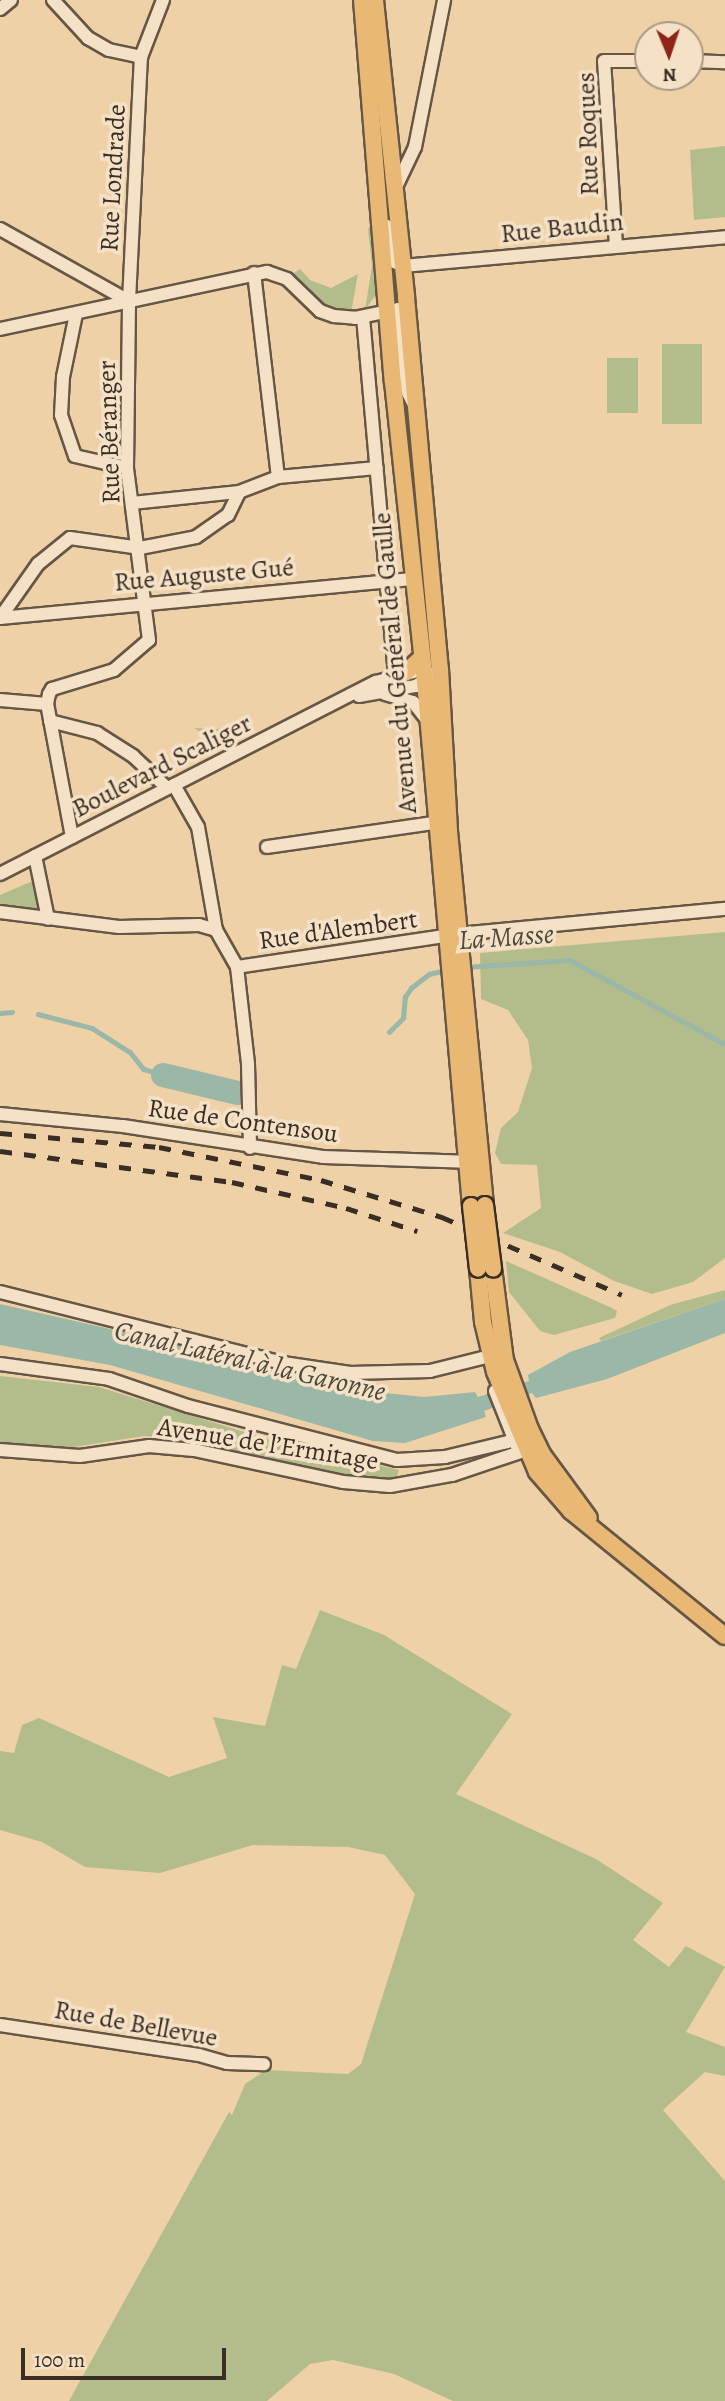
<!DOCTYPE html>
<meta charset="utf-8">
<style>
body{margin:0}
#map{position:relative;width:725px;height:2401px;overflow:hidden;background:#efd1a8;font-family:Alegreya,serif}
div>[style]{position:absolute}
.green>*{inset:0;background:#b3bd8c;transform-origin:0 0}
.water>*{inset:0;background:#9ab7a7}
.stream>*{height:4.5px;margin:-2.25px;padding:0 2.25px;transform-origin:2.25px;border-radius:2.25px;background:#9ab7a7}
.river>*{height:24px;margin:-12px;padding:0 12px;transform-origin:12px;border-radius:12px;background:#9ab7a7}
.roads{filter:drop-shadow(2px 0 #665645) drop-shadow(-2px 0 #665645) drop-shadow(0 2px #665645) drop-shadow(0 -2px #665645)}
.minor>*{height:12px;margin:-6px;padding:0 6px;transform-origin:6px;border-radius:6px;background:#f5e1c6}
.major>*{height:16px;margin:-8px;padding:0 8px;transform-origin:8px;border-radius:8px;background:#e8b874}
.rail>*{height:4.5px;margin-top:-2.25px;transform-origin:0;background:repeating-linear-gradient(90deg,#392d24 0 12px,transparent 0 24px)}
.bridges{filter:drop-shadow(2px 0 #392d24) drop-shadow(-2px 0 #392d24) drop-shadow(0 2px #392d24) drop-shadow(0 -2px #392d24)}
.major-bridge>*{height:16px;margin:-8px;padding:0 8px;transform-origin:8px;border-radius:8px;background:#e8b874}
span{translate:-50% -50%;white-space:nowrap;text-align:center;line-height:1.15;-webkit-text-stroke:7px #f5e1c6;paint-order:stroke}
.street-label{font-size:26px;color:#392d24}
.water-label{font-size:28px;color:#4c493e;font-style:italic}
.north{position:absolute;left:634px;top:21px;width:70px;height:70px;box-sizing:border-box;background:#f5e1c6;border:2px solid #aa9985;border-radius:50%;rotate:178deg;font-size:19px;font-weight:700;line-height:28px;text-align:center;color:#392d24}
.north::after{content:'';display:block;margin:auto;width:24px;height:32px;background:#8f2418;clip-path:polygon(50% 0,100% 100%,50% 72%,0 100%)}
.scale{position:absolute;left:21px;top:2348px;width:205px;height:32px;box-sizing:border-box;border:4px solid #392d24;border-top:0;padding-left:9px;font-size:21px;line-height:24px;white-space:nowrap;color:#392d24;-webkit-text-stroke:5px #f5e1c6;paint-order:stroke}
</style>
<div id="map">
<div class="green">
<i style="clip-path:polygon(725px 146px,725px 217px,694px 220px,690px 150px)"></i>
<i style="clip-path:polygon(372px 222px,379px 290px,365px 310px,372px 266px,368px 229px)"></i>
<i style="clip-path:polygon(300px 269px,310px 280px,331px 288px,358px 274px,351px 313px,318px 302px,291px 275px)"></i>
<i style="left:662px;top:344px;width:40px;height:80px"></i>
<i style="left:638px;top:358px;width:55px;height:31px;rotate:90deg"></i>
<i style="clip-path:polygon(238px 723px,241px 729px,214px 740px,194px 728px,217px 729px)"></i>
<i style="clip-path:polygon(35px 880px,40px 911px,0 908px,0 895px)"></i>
<i style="clip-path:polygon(725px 932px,725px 1258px,693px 1282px,652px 1294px,614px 1281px,560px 1252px,503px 1233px,541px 1208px,537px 1165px,501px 1164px,495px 1153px,501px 1128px,518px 1112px,532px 1068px,528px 1040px,508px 1010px,481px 999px,480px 953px)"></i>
<i style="clip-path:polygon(506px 1261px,612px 1308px,617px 1311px,615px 1318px,554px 1335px,540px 1331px,509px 1292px)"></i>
<i style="clip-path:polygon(725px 1290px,725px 1299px,601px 1341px,599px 1338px,670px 1305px)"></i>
<i style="clip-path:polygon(0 1376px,99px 1387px,277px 1442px,399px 1470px,395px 1481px,345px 1477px,186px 1440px,144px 1436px,68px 1448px,0 1442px)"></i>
<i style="clip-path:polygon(320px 1610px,384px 1635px,512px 1714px,456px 1794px,596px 1859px,663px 1903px,633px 1940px,669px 1967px,686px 1946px,725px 1967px,686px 2032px,725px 2047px,725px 2076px,705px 2072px,663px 2110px,725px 2181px,725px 2401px,453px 2401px,394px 2374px,333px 2360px,310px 2364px,267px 2401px,69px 2401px,229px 2112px,232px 2115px,245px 2084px,266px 2070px,348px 2074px,361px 2064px,415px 1894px,385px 1855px,348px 1847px,253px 1845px,160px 1873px,85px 1867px,42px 1842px,0 1830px,0 1751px,14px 1753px,22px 1725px,39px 1718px,169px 1777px,227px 1758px,213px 1717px,265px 1726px,282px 1665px,296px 1669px)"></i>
</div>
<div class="water">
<i style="clip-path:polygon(725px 1299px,725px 1333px,607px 1379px,536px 1398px,532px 1393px,484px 1411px,486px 1417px,405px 1443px,373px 1441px,110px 1365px,0 1345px,0 1304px,176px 1344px,336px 1388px,424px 1397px,475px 1392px,478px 1397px,529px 1381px,528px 1375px,570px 1352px)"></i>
</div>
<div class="stream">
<i style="left:465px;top:967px;width:105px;rotate:-3.8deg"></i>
<i style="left:570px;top:960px;width:176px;rotate:28.5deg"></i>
<i style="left:0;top:1013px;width:12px;rotate:-5deg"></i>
<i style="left:38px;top:1014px;width:56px;rotate:14.5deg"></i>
<i style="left:92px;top:1028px;width:45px;rotate:32.3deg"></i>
<i style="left:130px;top:1052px;width:22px;rotate:51deg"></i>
<i style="left:144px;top:1069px;width:20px;rotate:18deg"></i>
<i style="left:389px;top:1032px;width:20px;rotate:-45deg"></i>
<i style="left:403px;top:1018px;width:21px;rotate:-85deg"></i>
<i style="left:405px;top:997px;width:11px;rotate:-56deg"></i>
<i style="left:411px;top:988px;width:23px;rotate:-38deg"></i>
<i style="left:429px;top:974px;width:17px;rotate:-13deg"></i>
</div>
<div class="river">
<i style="left:163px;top:1075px;width:77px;rotate:13.5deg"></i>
</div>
<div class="roads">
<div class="minor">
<i style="left:53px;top:0;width:52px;rotate:47.4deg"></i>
<i style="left:88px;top:38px;width:24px;rotate:30deg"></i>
<i style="left:109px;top:50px;width:33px;rotate:12deg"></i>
<i style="left:0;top:9px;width:14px;rotate:-39deg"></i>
<i style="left:690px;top:61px;width:35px;rotate:2deg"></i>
<i style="left:396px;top:187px;width:44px;rotate:-64.6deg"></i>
<i style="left:415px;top:147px;width:150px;rotate:-78.8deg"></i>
<i style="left:387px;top:226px;width:35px;rotate:82deg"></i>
<i style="left:392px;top:261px;width:12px;rotate:24deg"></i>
<i style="left:403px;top:266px;width:323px;rotate:-5.1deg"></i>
<i style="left:0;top:229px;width:148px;rotate:29.2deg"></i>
<i style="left:616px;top:246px;width:185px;rotate:-93.7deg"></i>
<i style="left:604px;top:61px;width:44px"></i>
<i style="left:254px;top:273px;width:205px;rotate:83.3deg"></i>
<i style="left:76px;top:314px;width:64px;rotate:101.7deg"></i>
<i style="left:63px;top:377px;width:38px;rotate:93deg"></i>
<i style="left:61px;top:415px;width:43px;rotate:71.1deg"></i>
<i style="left:75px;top:456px;width:53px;rotate:13deg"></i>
<i style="left:363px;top:317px;width:360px;rotate:84.9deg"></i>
<i style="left:0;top:329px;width:273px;rotate:-12.1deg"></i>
<i style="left:267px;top:272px;width:21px;rotate:19deg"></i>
<i style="left:287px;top:279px;width:46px;rotate:44.1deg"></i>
<i style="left:320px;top:311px;width:15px;rotate:20deg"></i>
<i style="left:334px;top:316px;width:21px;rotate:5deg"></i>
<i style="left:355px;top:318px;width:45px;rotate:-11.6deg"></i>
<i style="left:399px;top:309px;width:80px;rotate:85deg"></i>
<i style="left:406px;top:389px;width:16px;rotate:63deg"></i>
<i style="left:132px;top:503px;width:108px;rotate:-5.9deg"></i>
<i style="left:239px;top:492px;width:42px;rotate:-21deg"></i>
<i style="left:278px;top:477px;width:99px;rotate:-5.2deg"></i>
<i style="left:0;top:618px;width:414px;rotate:-5.4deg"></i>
<i style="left:0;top:618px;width:66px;rotate:-54.9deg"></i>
<i style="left:38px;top:564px;width:41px;rotate:-39.1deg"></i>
<i style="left:70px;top:538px;width:71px;rotate:8.1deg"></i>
<i style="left:140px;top:548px;width:57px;rotate:-11.1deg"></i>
<i style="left:196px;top:537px;width:39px;rotate:-35deg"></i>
<i style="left:228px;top:515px;width:25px;rotate:-64deg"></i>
<i style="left:385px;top:694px;width:29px;rotate:16deg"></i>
<i style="left:413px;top:702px;width:23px;rotate:52deg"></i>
<i style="left:359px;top:696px;width:58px;rotate:-10deg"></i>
<i style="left:416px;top:686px;width:29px;rotate:-35deg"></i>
<i style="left:0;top:700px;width:47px;rotate:4.9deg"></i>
<i style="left:50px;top:721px;width:49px;rotate:14.3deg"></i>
<i style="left:97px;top:733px;width:43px;rotate:32.6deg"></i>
<i style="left:133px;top:756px;width:47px;rotate:43.3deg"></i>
<i style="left:174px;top:785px;width:48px;rotate:60.3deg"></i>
<i style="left:198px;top:827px;width:105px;rotate:80.1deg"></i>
<i style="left:216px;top:930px;width:43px;rotate:60.4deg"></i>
<i style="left:72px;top:837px;width:135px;rotate:-100.6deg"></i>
<i style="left:47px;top:704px;width:10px;rotate:-79deg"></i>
<i style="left:49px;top:694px;width:6px;rotate:-59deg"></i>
<i style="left:52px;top:689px;width:65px;rotate:-17deg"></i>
<i style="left:114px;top:670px;width:46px;rotate:-40.6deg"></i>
<i style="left:149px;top:640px;width:173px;rotate:-97.3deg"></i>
<i style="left:127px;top:468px;width:167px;rotate:-89.3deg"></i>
<i style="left:129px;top:301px;width:244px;rotate:-87.2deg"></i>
<i style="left:141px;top:57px;width:61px;rotate:-68.9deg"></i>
<i style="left:267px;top:847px;width:169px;rotate:-8.2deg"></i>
<i style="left:35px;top:856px;width:64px;rotate:78.3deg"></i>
<i style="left:0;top:874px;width:422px;rotate:-27.1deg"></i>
<i style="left:376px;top:682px;width:39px;rotate:-15deg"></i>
<i style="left:0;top:912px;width:120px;rotate:7.2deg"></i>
<i style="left:119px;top:927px;width:80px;rotate:-1.4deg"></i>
<i style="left:199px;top:925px;width:18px;rotate:16deg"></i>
<i style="left:237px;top:967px;width:224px;rotate:-8.5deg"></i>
<i style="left:459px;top:934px;width:267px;rotate:-5.4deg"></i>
<i style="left:237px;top:967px;width:98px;rotate:83.5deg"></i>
<i style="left:248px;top:1064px;width:84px;rotate:88.6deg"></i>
<i style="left:0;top:1114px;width:124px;rotate:5.6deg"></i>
<i style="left:123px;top:1126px;width:202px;rotate:8.8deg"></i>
<i style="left:323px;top:1157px;width:150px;rotate:1.9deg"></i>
<i style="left:0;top:1292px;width:292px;rotate:14.1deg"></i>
<i style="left:283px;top:1363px;width:68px;rotate:8.5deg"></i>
<i style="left:350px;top:1373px;width:80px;rotate:-1.4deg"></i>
<i style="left:430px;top:1371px;width:62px;rotate:-14deg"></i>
<i style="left:490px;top:1356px;width:9px;rotate:-58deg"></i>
<i style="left:0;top:1364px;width:110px;rotate:7.8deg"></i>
<i style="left:109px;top:1379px;width:83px;rotate:18.9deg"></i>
<i style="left:188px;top:1406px;width:216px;rotate:14.5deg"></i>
<i style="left:397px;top:1460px;width:48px;rotate:-3.6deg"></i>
<i style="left:445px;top:1457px;width:65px;rotate:-13.4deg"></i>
<i style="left:495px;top:1391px;width:62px;rotate:68.4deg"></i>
<i style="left:0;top:1450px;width:80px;rotate:4.3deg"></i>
<i style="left:80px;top:1456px;width:70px;rotate:-8.2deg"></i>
<i style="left:149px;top:1446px;width:45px;rotate:5.1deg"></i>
<i style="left:194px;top:1450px;width:152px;rotate:12.1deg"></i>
<i style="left:343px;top:1482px;width:47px;rotate:4.9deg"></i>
<i style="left:390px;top:1486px;width:63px;rotate:-10.1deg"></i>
<i style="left:452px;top:1475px;width:84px;rotate:-18.6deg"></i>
<i style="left:0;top:2025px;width:201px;rotate:8.6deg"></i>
<i style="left:199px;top:2055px;width:29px;rotate:16deg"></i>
<i style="left:227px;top:2063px;width:37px;rotate:2deg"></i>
</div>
<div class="major">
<i style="left:362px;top:0;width:383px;rotate:85.4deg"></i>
<i style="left:393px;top:382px;width:312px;rotate:83.9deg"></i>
<i style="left:426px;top:692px;width:516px;rotate:85deg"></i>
<i style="left:375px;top:0;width:299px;rotate:84deg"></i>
<i style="left:406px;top:297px;width:374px;rotate:84.8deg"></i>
<i style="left:440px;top:669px;width:162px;rotate:86.8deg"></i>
<i style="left:449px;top:831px;width:376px;rotate:84.5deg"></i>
<i style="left:405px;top:673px;width:22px;rotate:-43deg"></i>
<i style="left:493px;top:1268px;width:93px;rotate:82.6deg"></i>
<i style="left:505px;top:1360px;width:73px;rotate:70.1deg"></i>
<i style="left:530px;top:1429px;width:28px;rotate:64deg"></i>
<i style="left:542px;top:1454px;width:79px;rotate:53.7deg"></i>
<i style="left:478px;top:1269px;width:53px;rotate:84.6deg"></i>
<i style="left:483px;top:1322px;width:51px;rotate:76.5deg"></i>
<i style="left:495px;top:1372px;width:108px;rotate:67.2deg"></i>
<i style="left:537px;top:1472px;width:52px;rotate:48.9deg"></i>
<i style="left:571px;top:1511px;width:198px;rotate:39.1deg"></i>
</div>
</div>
<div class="rail">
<i style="left:0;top:1133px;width:160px;rotate:5deg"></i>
<i style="left:159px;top:1147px;width:165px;rotate:11.5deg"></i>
<i style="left:321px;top:1180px;width:127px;rotate:17deg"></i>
<i style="left:442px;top:1217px;width:196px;rotate:23.4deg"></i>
<i style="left:0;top:1151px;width:234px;rotate:7.6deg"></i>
<i style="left:232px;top:1182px;width:117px;rotate:12.8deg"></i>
<i style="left:346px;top:1208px;width:75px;rotate:17.9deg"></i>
</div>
<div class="bridges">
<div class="major-bridge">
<i style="left:485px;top:1205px;width:64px;rotate:82.8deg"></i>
<i style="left:471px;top:1206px;width:63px;rotate:83.7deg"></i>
</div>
</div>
<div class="street-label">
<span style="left:588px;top:134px;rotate:-92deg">Rue Roques</span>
<span style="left:113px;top:178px;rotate:-87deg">Rue Londrade</span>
<span style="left:562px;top:228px;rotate:-6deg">Rue Baudin</span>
<span style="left:109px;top:432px;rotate:-92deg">Rue Béranger</span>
<span style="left:204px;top:575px;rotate:-5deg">Rue Auguste Gué</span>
<span style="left:395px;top:663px;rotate:-95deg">Avenue du Général de Gaulle</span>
<span style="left:162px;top:766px;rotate:-27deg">Boulevard Scaliger</span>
<span style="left:338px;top:930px;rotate:-8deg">Rue d'Alembert</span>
<span style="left:243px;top:1121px;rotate:8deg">Rue de Contensou</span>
<span style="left:268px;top:1444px;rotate:9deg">Avenue de l’Ermitage</span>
<span style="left:136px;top:2024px;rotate:10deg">Rue de Bellevue</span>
</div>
<div class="water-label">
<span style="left:506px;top:937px;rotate:-4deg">La Masse</span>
<span style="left:250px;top:1361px;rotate:13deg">Canal Latéral à la Garonne</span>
</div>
<div class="north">N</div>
<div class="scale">100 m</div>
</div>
